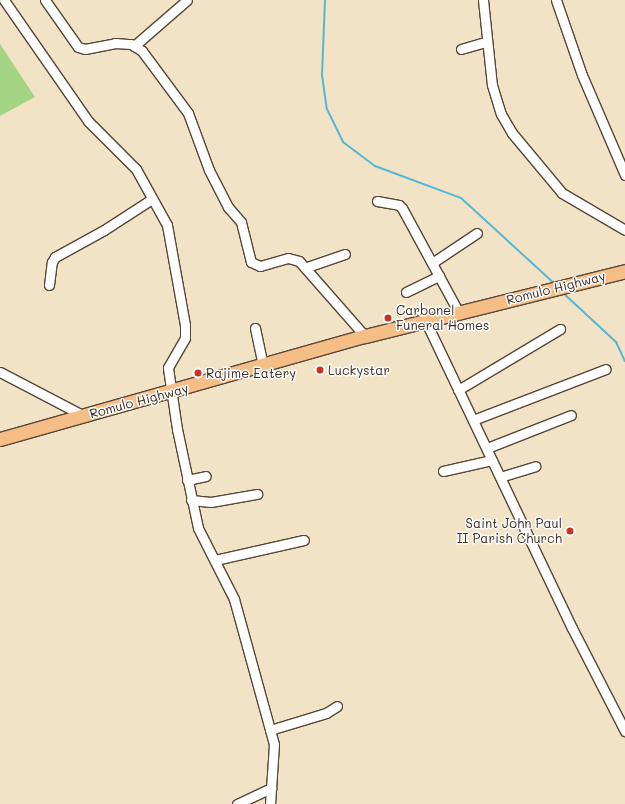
<!DOCTYPE html>
<style>
body{margin:0}
#map{position:relative;width:625px;height:804px;overflow:hidden;background:#f2e3c7;font-family:Mali,sans-serif}
div>[style]{position:absolute}
.green>*{inset:0;background:#a3d483}
.stream>*{height:2px;margin:-1px;padding:0 1px;transform-origin:1px;border-radius:1px;background:#55b7d4}
.roads{filter:drop-shadow(1px 0 #564637) drop-shadow(-1px 0 #564637) drop-shadow(0 1px #564637) drop-shadow(0 -1px #564637)}
.minor>*{height:9px;margin:-4.5px;padding:0 4.5px;transform-origin:4.5px;border-radius:4.5px;background:#fff}
.highway>*{height:13px;margin:-6.5px;padding:0 6.5px;transform-origin:6.5px;border-radius:6.5px;background:#f6be87}
.dots>*{width:11px;height:11px;translate:-50% -50%;box-sizing:border-box;border:2px solid #fff;border-radius:50%}
span{translate:-50% -50%;white-space:nowrap;text-align:center;line-height:1.15;-webkit-text-stroke:3px #fff;paint-order:stroke}
.street-label{font-size:13px;color:#3b2a1e}
.poi-label{font-size:13px;color:#3b2a1e}
.left{translate:0 -50%;text-align:left}
.right{translate:-100% -50%;text-align:right}
</style>
<div id="map">
<div class="green">
<i style="clip-path:polygon(0 44px,35px 97px,0 116px)"></i>
</div>
<div class="stream">
<i style="left:325px;top:0;width:75px;rotate:92.3deg"></i>
<i style="left:322px;top:75px;width:34px;rotate:82deg"></i>
<i style="left:327px;top:109px;width:37px;rotate:64deg"></i>
<i style="left:343px;top:142px;width:40px;rotate:37deg"></i>
<i style="left:375px;top:166px;width:92px;rotate:20.4deg"></i>
<i style="left:461px;top:198px;width:127px;rotate:42.5deg"></i>
<i style="left:562px;top:292px;width:74px;rotate:42.8deg"></i>
<i style="left:616px;top:342px;width:21px;rotate:65deg"></i>
</div>
<div class="roads">
<div class="minor">
<i style="left:4px;top:0;width:147px;rotate:55.2deg"></i>
<i style="left:88px;top:121px;width:68px;rotate:45deg"></i>
<i style="left:136px;top:169px;width:64px;rotate:61deg"></i>
<i style="left:167px;top:225px;width:102px;rotate:79.8deg"></i>
<i style="left:185px;top:325px;width:13px;rotate:90deg"></i>
<i style="left:185px;top:338px;width:34px;rotate:120deg"></i>
<i style="left:168px;top:368px;width:62px;rotate:81.6deg"></i>
<i style="left:177px;top:429px;width:101px;rotate:78deg"></i>
<i style="left:198px;top:528px;width:80px;rotate:63.1deg"></i>
<i style="left:234px;top:599px;width:150px;rotate:74.6deg"></i>
<i style="left:274px;top:744px;width:60px;rotate:93.8deg"></i>
<i style="left:45px;top:0;width:57px;rotate:54.9deg"></i>
<i style="left:78px;top:47px;width:7px;rotate:16deg"></i>
<i style="left:85px;top:49px;width:31px;rotate:-11deg"></i>
<i style="left:115px;top:43px;width:16px;rotate:4deg"></i>
<i style="left:131px;top:44px;width:13px;rotate:32deg"></i>
<i style="left:142px;top:51px;width:77px;rotate:53.4deg"></i>
<i style="left:188px;top:113px;width:61px;rotate:69.8deg"></i>
<i style="left:209px;top:170px;width:42px;rotate:62.8deg"></i>
<i style="left:228px;top:207px;width:20px;rotate:49deg"></i>
<i style="left:241px;top:222px;width:41px;rotate:76deg"></i>
<i style="left:251px;top:262px;width:10px;rotate:24deg"></i>
<i style="left:260px;top:266px;width:29px;rotate:-16deg"></i>
<i style="left:288px;top:258px;width:11px;rotate:15deg"></i>
<i style="left:299px;top:261px;width:100px;rotate:48.7deg"></i>
<i style="left:483px;top:0;width:85px;rotate:84deg"></i>
<i style="left:492px;top:85px;width:30px;rotate:73deg"></i>
<i style="left:501px;top:114px;width:22px;rotate:60deg"></i>
<i style="left:512px;top:133px;width:78px;rotate:50.2deg"></i>
<i style="left:562px;top:193px;width:73px;rotate:30.4deg"></i>
<i style="left:556px;top:0;width:79px;rotate:70.9deg"></i>
<i style="left:582px;top:75px;width:109px;rotate:66.7deg"></i>
<i style="left:134px;top:46px;width:70px;rotate:-41deg"></i>
<i style="left:461px;top:49px;width:22px;rotate:-16deg"></i>
<i style="left:377px;top:201px;width:22px;rotate:10deg"></i>
<i style="left:399px;top:205px;width:4px;rotate:45deg"></i>
<i style="left:402px;top:208px;width:119px;rotate:61.5deg"></i>
<i style="left:432px;top:263px;width:54px;rotate:-33.7deg"></i>
<i style="left:307px;top:267px;width:40px;rotate:-18.9deg"></i>
<i style="left:49px;top:285px;width:23px;rotate:-83deg"></i>
<i style="left:52px;top:262px;width:6px;rotate:-59deg"></i>
<i style="left:55px;top:257px;width:56px;rotate:-28.9deg"></i>
<i style="left:104px;top:230px;width:57px;rotate:-32.9deg"></i>
<i style="left:406px;top:292px;width:37px;rotate:-26deg"></i>
<i style="left:426px;top:322px;width:339px;rotate:64.5deg"></i>
<i style="left:572px;top:628px;width:116px;rotate:62.8deg"></i>
<i style="left:255px;top:328px;width:39px;rotate:78deg"></i>
<i style="left:0;top:372px;width:95px;rotate:27.6deg"></i>
<i style="left:458px;top:390px;width:119px;rotate:-30.9deg"></i>
<i style="left:473px;top:420px;width:142px;rotate:-21deg"></i>
<i style="left:487px;top:448px;width:90px;rotate:-21.4deg"></i>
<i style="left:443px;top:471px;width:50px;rotate:-12.7deg"></i>
<i style="left:500px;top:477px;width:37px;rotate:-17deg"></i>
<i style="left:187px;top:480px;width:19px;rotate:-12deg"></i>
<i style="left:191px;top:500px;width:20px;rotate:6deg"></i>
<i style="left:211px;top:502px;width:47px;rotate:-9.9deg"></i>
<i style="left:215px;top:560px;width:91px;rotate:-12.7deg"></i>
<i style="left:270px;top:730px;width:59px;rotate:-16.9deg"></i>
<i style="left:326px;top:713px;width:13px;rotate:-32deg"></i>
<i style="left:237px;top:804px;width:38px;rotate:-25deg"></i>
</div>
<div class="highway">
<i style="left:0;top:439px;width:379px;rotate:-15.8deg"></i>
<i style="left:365px;top:336px;width:268px;rotate:-14deg"></i>
</div>
</div>
<div class="dots">
<i style="left:388px;top:318px;background:#c8321e"></i>
<i style="left:320px;top:370px;background:#c8321e"></i>
<i style="left:198px;top:373px;background:#c8321e"></i>
<i style="left:570px;top:531px;background:#c8321e"></i>
</div>
<div class="street-label">
<span style="left:556px;top:288px;rotate:-14deg">Romulo Highway</span>
<span style="left:139px;top:401px;rotate:-15deg">Romulo Highway</span>
</div>
<div class="poi-label">
<span class="left" style="left:396px;top:318px">Carbonel<br>Funeral Homes</span>
<span class="left" style="left:328px;top:370px">Luckystar</span>
<span class="left" style="left:206px;top:373px">Rajime Eatery</span>
<span class="right" style="left:562px;top:531px">Saint John Paul<br>II Parish Church</span>
</div>
</div>
